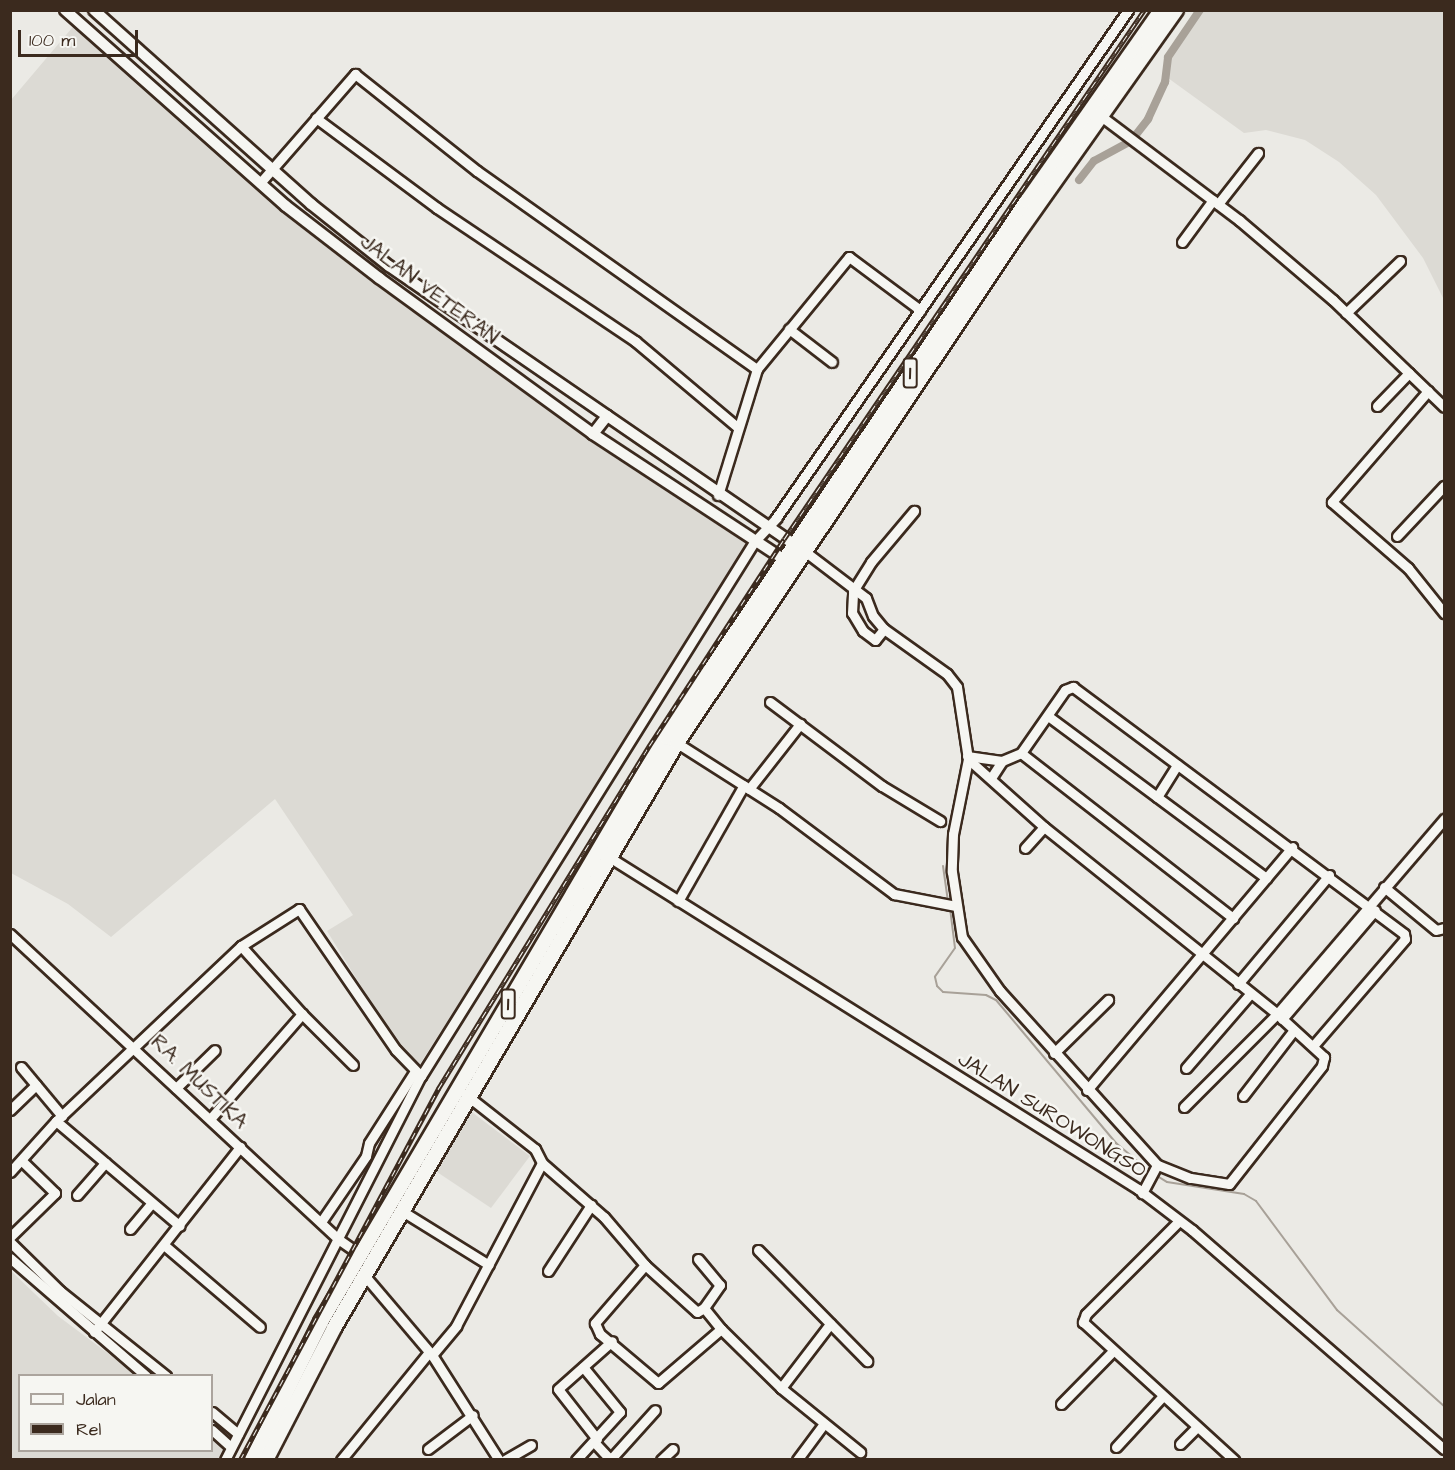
<!DOCTYPE html>
<style>
body{margin:0}
#map{position:relative;width:1455px;height:1470px;overflow:hidden;background:#ebeae5;font-family:"Architects Daughter",sans-serif}
div>[style]{position:absolute}
.built>*{inset:0;background:#dcdad4}
.stream>*{height:2px;margin:-1px;padding:0 1px;transform-origin:1px;border-radius:1px;background:#a8a198}
.canal>*{height:8px;margin:-4px;padding:0 4px;transform-origin:4px;border-radius:4px;background:#a8a198}
.roads{filter:drop-shadow(2px 0 #3b2a1e) drop-shadow(-2px 0 #3b2a1e) drop-shadow(0 2px #3b2a1e) drop-shadow(0 -2px #3b2a1e)}
.minor>*{height:9px;margin:-4.5px;padding:0 4.5px;transform-origin:4.5px;border-radius:4.5px;background:#f6f6f2}
.major>*{height:10px;margin:-5px;padding:0 5px;transform-origin:5px;border-radius:5px;background:#f6f6f2}
.highway>*{height:14px;margin:-7px;padding:0 7px;transform-origin:7px;border-radius:7px;background:#f6f6f2}
.rail>*{height:4.5px;margin-top:-2.25px;transform-origin:0;background:repeating-linear-gradient(90deg,#f6f6f2 0 7px,#3b2a1e 0 14px);box-sizing:border-box;border-block:2px solid #3b2a1e}
span{translate:-50% -50%;white-space:nowrap;text-align:center;line-height:1.15;-webkit-text-stroke:5px #f6f6f2;paint-order:stroke}
.shield-label span{padding:2px 4px;background:#f6f6f2;border:2px solid;border-radius:4px;-webkit-text-stroke-width:0}
.shield-label{font-size:20px;color:#3b2a1e;font-weight:700}
.street-label{font-size:21px;color:#3b2a1e}
.frame{position:absolute;inset:0;border:12px solid #3b2a1e;pointer-events:none}
.legend{position:absolute;left:18px;top:1374px;width:195px;height:78px;box-sizing:border-box;background:#f6f6f2;border:2px solid #aba49d;margin:0;padding:8px 10px;list-style:none;font-size:18px;color:#3b2a1e}
.legend li{display:flex;align-items:center;gap:12px;height:30px}
.legend b{width:30px;border:2px solid #aba49d}
.scale{position:absolute;left:18px;top:30px;width:120px;height:27px;box-sizing:border-box;border:3px solid #3b2a1e;border-top:0;padding-left:8px;font-size:18px;line-height:21px;white-space:nowrap;color:#3b2a1e;-webkit-text-stroke:4px #f6f6f2;paint-order:stroke}
</style>
<div id="map">
<div class="built">
<i style="clip-path:polygon(1201px 10px,1444px 11px,1444px 300px,1423px 258px,1376px 195px,1339px 162px,1305px 140px,1266px 130px,1244px 133px,1168px 78px,1168px 56px)"></i>
<i style="clip-path:polygon(77px 22px,379px 278px,754px 542px,418px 1067px,393px 1038px,327px 931px,353px 915px,275px 799px,111px 937px,68px 904px,11px 873px,11px 100px)"></i>
<i style="clip-path:polygon(469px 1110px,530px 1156px,491px 1208px,434px 1170px)"></i>
<i style="clip-path:polygon(10px 1270px,58px 1316px,137px 1375px,20px 1376px,20px 1450px,212px 1450px,212px 1436px,225px 1447px,218px 1459px,11px 1459px)"></i>
</div>
<div class="stream">
<i style="left:943px;top:866px;width:36px;rotate:82deg"></i>
<i style="left:950px;top:908px;width:40px;rotate:82.9deg"></i>
<i style="left:955px;top:948px;width:35px;rotate:125deg"></i>
<i style="left:935px;top:977px;width:9px;rotate:77deg"></i>
<i style="left:937px;top:986px;width:8px;rotate:45deg"></i>
<i style="left:943px;top:992px;width:43px;rotate:4deg"></i>
<i style="left:986px;top:995px;width:11px;rotate:27deg"></i>
<i style="left:996px;top:1000px;width:187px;rotate:50deg"></i>
<i style="left:1116px;top:1143px;width:43px;rotate:40.3deg"></i>
<i style="left:1154px;top:1174px;width:15px;rotate:32deg"></i>
<i style="left:1167px;top:1182px;width:78px;rotate:8.9deg"></i>
<i style="left:1244px;top:1194px;width:14px;rotate:30deg"></i>
<i style="left:1256px;top:1201px;width:136px;rotate:53.4deg"></i>
<i style="left:1337px;top:1310px;width:144px;rotate:41.9deg"></i>
</div>
<div class="canal">
<i style="left:1079px;top:180px;width:24px;rotate:-52deg"></i>
<i style="left:1094px;top:161px;width:42px;rotate:-28.4deg"></i>
<i style="left:1131px;top:141px;width:28px;rotate:-52deg"></i>
<i style="left:1148px;top:119px;width:41px;rotate:-65.3deg"></i>
<i style="left:1165px;top:82px;width:25px;rotate:-83deg"></i>
<i style="left:1168px;top:57px;width:57px;rotate:-55.8deg"></i>
</div>
<div class="roads">
<div class="minor">
<i style="left:1101px;top:116px;width:173px;rotate:37deg"></i>
<i style="left:1239px;top:220px;width:123px;rotate:40.4deg"></i>
<i style="left:1333px;top:300px;width:154px;rotate:43.9deg"></i>
<i style="left:316px;top:118px;width:151px;rotate:36.6deg"></i>
<i style="left:437px;top:208px;width:239px;rotate:33.9deg"></i>
<i style="left:635px;top:341px;width:133px;rotate:40.1deg"></i>
<i style="left:260px;top:183px;width:145px;rotate:-48.9deg"></i>
<i style="left:355px;top:74px;width:156px;rotate:38.5deg"></i>
<i style="left:477px;top:171px;width:343px;rotate:35.3deg"></i>
<i style="left:1218px;top:204px;width:65px;rotate:-51.9deg"></i>
<i style="left:1182px;top:242px;width:52px;rotate:-53.6deg"></i>
<i style="left:1346px;top:313px;width:75px;rotate:-43.9deg"></i>
<i style="left:789px;top:329px;width:54px;rotate:37.5deg"></i>
<i style="left:1428px;top:391px;width:147px;rotate:130.9deg"></i>
<i style="left:1332px;top:502px;width:101px;rotate:41deg"></i>
<i style="left:1408px;top:568px;width:58px;rotate:51.3deg"></i>
<i style="left:1377px;top:406px;width:46px;rotate:-45.9deg"></i>
<i style="left:718px;top:495px;width:132px;rotate:-72.8deg"></i>
<i style="left:757px;top:369px;width:145px;rotate:-50.6deg"></i>
<i style="left:849px;top:257px;width:89px;rotate:36.7deg"></i>
<i style="left:1397px;top:536px;width:69px;rotate:-46.8deg"></i>
<i style="left:807px;top:553px;width:74px;rotate:37.3deg"></i>
<i style="left:866px;top:598px;width:19px;rotate:69deg"></i>
<i style="left:873px;top:616px;width:17px;rotate:50deg"></i>
<i style="left:884px;top:629px;width:77px;rotate:35.5deg"></i>
<i style="left:947px;top:674px;width:16px;rotate:52deg"></i>
<i style="left:957px;top:687px;width:73px;rotate:81.3deg"></i>
<i style="left:968px;top:759px;width:76px;rotate:101.3deg"></i>
<i style="left:953px;top:834px;width:38px;rotate:92deg"></i>
<i style="left:952px;top:872px;width:66px;rotate:81.3deg"></i>
<i style="left:962px;top:937px;width:66px;rotate:54.9deg"></i>
<i style="left:1000px;top:991px;width:234px;rotate:47.9deg"></i>
<i style="left:1157px;top:1165px;width:32px;rotate:118deg"></i>
<i style="left:884px;top:629px;width:14px;rotate:129deg"></i>
<i style="left:875px;top:640px;width:15px;rotate:-143deg"></i>
<i style="left:863px;top:631px;width:21px;rotate:-121deg"></i>
<i style="left:852px;top:613px;width:22px;rotate:-87deg"></i>
<i style="left:853px;top:591px;width:34px;rotate:-58deg"></i>
<i style="left:871px;top:562px;width:67px;rotate:-49.9deg"></i>
<i style="left:770px;top:702px;width:140px;rotate:36.9deg"></i>
<i style="left:882px;top:786px;width:68px;rotate:31.1deg"></i>
<i style="left:1048px;top:716px;width:272px;rotate:36.6deg"></i>
<i style="left:677px;top:743px;width:121px;rotate:32.5deg"></i>
<i style="left:779px;top:808px;width:144px;rotate:36.8deg"></i>
<i style="left:894px;top:894px;width:63px;rotate:11deg"></i>
<i style="left:1021px;top:753px;width:269px;rotate:37.9deg"></i>
<i style="left:967px;top:756px;width:35px;rotate:8deg"></i>
<i style="left:968px;top:759px;width:102px;rotate:41.8deg"></i>
<i style="left:1044px;top:827px;width:299px;rotate:38.7deg"></i>
<i style="left:1277px;top:1014px;width:64px;rotate:42.5deg"></i>
<i style="left:1324px;top:1057px;width:9px;rotate:103deg"></i>
<i style="left:1322px;top:1066px;width:150px;rotate:128.2deg"></i>
<i style="left:1229px;top:1184px;width:39px;rotate:-171deg"></i>
<i style="left:1190px;top:1178px;width:35px;rotate:-158deg"></i>
<i style="left:991px;top:778px;width:20px;rotate:-57deg"></i>
<i style="left:1002px;top:761px;width:21px;rotate:-23deg"></i>
<i style="left:1021px;top:753px;width:77px;rotate:-55.1deg"></i>
<i style="left:1065px;top:690px;width:9px;rotate:-21deg"></i>
<i style="left:1073px;top:687px;width:413px;rotate:36.7deg"></i>
<i style="left:1404px;top:934px;width:5px;rotate:79deg"></i>
<i style="left:1405px;top:939px;width:141px;rotate:130.7deg"></i>
<i style="left:749px;top:789px;width:83px;rotate:-51.9deg"></i>
<i style="left:1157px;top:797px;width:38px;rotate:-58deg"></i>
<i style="left:1025px;top:848px;width:28px;rotate:-48deg"></i>
<i style="left:609px;top:857px;width:625px;rotate:32.11deg"></i>
<i style="left:1138px;top:1189px;width:68px;rotate:37.2deg"></i>
<i style="left:1192px;top:1230px;width:334px;rotate:41deg"></i>
<i style="left:1384px;top:887px;width:67px;rotate:39.6deg"></i>
<i style="left:1436px;top:930px;width:8px;rotate:-14deg"></i>
<i style="left:678px;top:901px;width:133px;rotate:-60.4deg"></i>
<i style="left:10px;top:934px;width:448px;rotate:42.9deg"></i>
<i style="left:338px;top:1239px;width:29px;rotate:35deg"></i>
<i style="left:241px;top:946px;width:91px;rotate:48.1deg"></i>
<i style="left:1238px;top:984px;width:142px;rotate:-50.1deg"></i>
<i style="left:1282px;top:1019px;width:143px;rotate:-49.5deg"></i>
<i style="left:1054px;top:1053px;width:76px;rotate:-44.5deg"></i>
<i style="left:21px;top:1067px;width:64px;rotate:50.1deg"></i>
<i style="left:1186px;top:1068px;width:98px;rotate:-49.1deg"></i>
<i style="left:176px;top:1088px;width:54px;rotate:-44.3deg"></i>
<i style="left:1087px;top:1090px;width:318px;rotate:-49.8deg"></i>
<i style="left:465px;top:1094px;width:89px;rotate:38.2deg"></i>
<i style="left:535px;top:1149px;width:16px;rotate:63deg"></i>
<i style="left:542px;top:1163px;width:82px;rotate:41.1deg"></i>
<i style="left:604px;top:1217px;width:63px;rotate:49.5deg"></i>
<i style="left:645px;top:1265px;width:77px;rotate:130.8deg"></i>
<i style="left:595px;top:1323px;width:12px;rotate:66deg"></i>
<i style="left:600px;top:1334px;width:76px;rotate:40.2deg"></i>
<i style="left:658px;top:1383px;width:83px;rotate:-40.6deg"></i>
<i style="left:1243px;top:1096px;width:83px;rotate:-52.3deg"></i>
<i style="left:1184px;top:1107px;width:132px;rotate:-45deg"></i>
<i style="left:1277px;top:1014px;width:257px;rotate:-49.4deg"></i>
<i style="left:10px;top:1110px;width:36px;rotate:-44deg"></i>
<i style="left:210px;top:1119px;width:140px;rotate:-48.8deg"></i>
<i style="left:302px;top:1014px;width:72px;rotate:45deg"></i>
<i style="left:56px;top:1121px;width:162px;rotate:40.3deg"></i>
<i style="left:10px;top:1172px;width:69px;rotate:-48deg"></i>
<i style="left:56px;top:1121px;width:255px;rotate:-43.4deg"></i>
<i style="left:241px;top:946px;width:69px;rotate:-32.5deg"></i>
<i style="left:299px;top:909px;width:171px;rotate:55.5deg"></i>
<i style="left:396px;top:1050px;width:36px;rotate:46deg"></i>
<i style="left:77px;top:1195px;width:43px;rotate:-48.8deg"></i>
<i style="left:402px;top:1211px;width:102px;rotate:31.8deg"></i>
<i style="left:1179px;top:1221px;width:132px;rotate:135deg"></i>
<i style="left:1086px;top:1314px;width:9px;rotate:111deg"></i>
<i style="left:1083px;top:1322px;width:205px;rotate:42.4deg"></i>
<i style="left:321px;top:1222px;width:80px;rotate:-55.7deg"></i>
<i style="left:366px;top:1156px;width:13px;rotate:-77deg"></i>
<i style="left:369px;top:1143px;width:85px;rotate:-57.4deg"></i>
<i style="left:130px;top:1229px;width:34px;rotate:-50deg"></i>
<i style="left:10px;top:1237px;width:63px;rotate:-44.4deg"></i>
<i style="left:55px;top:1193px;width:47px;rotate:-135.9deg"></i>
<i style="left:10px;top:1242px;width:70px;rotate:44.4deg"></i>
<i style="left:60px;top:1291px;width:136px;rotate:38.7deg"></i>
<i style="left:164px;top:1245px;width:126px;rotate:40.5deg"></i>
<i style="left:758px;top:1250px;width:156px;rotate:45.5deg"></i>
<i style="left:10px;top:1258px;width:180px;rotate:40.9deg"></i>
<i style="left:698px;top:1259px;width:34px;rotate:50deg"></i>
<i style="left:720px;top:1285px;width:28px;rotate:125deg"></i>
<i style="left:704px;top:1308px;width:27px;rotate:51deg"></i>
<i style="left:721px;top:1329px;width:84px;rotate:44.5deg"></i>
<i style="left:781px;top:1388px;width:102px;rotate:39deg"></i>
<i style="left:645px;top:1265px;width:70px;rotate:42.1deg"></i>
<i style="left:697px;top:1312px;width:8px;rotate:-30deg"></i>
<i style="left:548px;top:1271px;width:79px;rotate:-56.9deg"></i>
<i style="left:365px;top:1276px;width:104px;rotate:49.7deg"></i>
<i style="left:432px;top:1355px;width:125px;rotate:57.5deg"></i>
<i style="left:94px;top:1332px;width:236px;rotate:-51.7deg"></i>
<i style="left:432px;top:1355px;width:38px;rotate:-50deg"></i>
<i style="left:456px;top:1326px;width:184px;rotate:-62.2deg"></i>
<i style="left:781px;top:1388px;width:81px;rotate:-52.6deg"></i>
<i style="left:1061px;top:1404px;width:74px;rotate:-45.5deg"></i>
<i style="left:212px;top:1412px;width:34px;rotate:40deg"></i>
<i style="left:212px;top:1430px;width:25px;rotate:42deg"></i>
<i style="left:597px;top:1439px;width:63px;rotate:-128deg"></i>
<i style="left:558px;top:1389px;width:72px;rotate:-41.6deg"></i>
<i style="left:594px;top:1442px;width:23px;rotate:47deg"></i>
<i style="left:1180px;top:1444px;width:24px;rotate:-45deg"></i>
<i style="left:1116px;top:1447px;width:68px;rotate:-47.4deg"></i>
<i style="left:428px;top:1449px;width:56px;rotate:-37.1deg"></i>
<i style="left:225px;top:1460px;width:431px;rotate:-63deg"></i>
<i style="left:421px;top:1076px;width:629px;rotate:-58.05deg"></i>
<i style="left:754px;top:542px;width:33px;rotate:-47deg"></i>
<i style="left:776px;top:518px;width:618px;rotate:-55.28deg"></i>
<i style="left:341px;top:1460px;width:139px;rotate:-50.8deg"></i>
<i style="left:505px;top:1460px;width:30px;rotate:-30deg"></i>
<i style="left:576px;top:1460px;width:65px;rotate:-47.5deg"></i>
<i style="left:620px;top:1412px;width:58px;rotate:-129.4deg"></i>
<i style="left:610px;top:1460px;width:67px;rotate:-48deg"></i>
<i style="left:661px;top:1460px;width:16px;rotate:-43deg"></i>
<i style="left:797px;top:1460px;width:44px;rotate:-53.4deg"></i>
</div>
<div class="major">
<i style="left:65px;top:10px;width:295px;rotate:41.6deg"></i>
<i style="left:286px;top:206px;width:118px;rotate:37.7deg"></i>
<i style="left:379px;top:278px;width:265px;rotate:36.1deg"></i>
<i style="left:593px;top:434px;width:237px;rotate:33.3deg"></i>
<i style="left:94px;top:10px;width:291px;rotate:41.8deg"></i>
<i style="left:311px;top:204px;width:100px;rotate:38.5deg"></i>
<i style="left:389px;top:266px;width:500px;rotate:34.5deg"></i>
<i style="left:593px;top:434px;width:23px;rotate:-52deg"></i>
</div>
<div class="highway">
<i style="left:252px;top:1460px;width:154px;rotate:-63.4deg"></i>
<i style="left:321px;top:1322px;width:679px;rotate:-59.54deg"></i>
<i style="left:665px;top:737px;width:647px;rotate:-55.97deg"></i>
<i style="left:1027px;top:201px;width:233px;rotate:-54.9deg"></i>
<i style="left:266px;top:1460px;width:148px;rotate:-62.7deg"></i>
<i style="left:334px;top:1328px;width:678px;rotate:-59.62deg"></i>
<i style="left:677px;top:743px;width:610px;rotate:-56.23deg"></i>
<i style="left:1016px;top:236px;width:277px;rotate:-54.7deg"></i>
</div>
</div>
<div class="rail">
<i style="left:240px;top:1460px;width:421px;rotate:-61.9deg"></i>
<i style="left:438px;top:1089px;width:403px;rotate:-58.4deg"></i>
<i style="left:649px;top:746px;width:247px;rotate:-56.9deg"></i>
<i style="left:784px;top:539px;width:640px;rotate:-55.76deg"></i>
</div>
<div class="shield-label">
<span style="left:910px;top:373px">1</span>
<span style="left:508px;top:1004px">1</span>
</div>
<div class="street-label">
<span style="left:429px;top:290px;rotate:37deg">JALAN VETERAN</span>
<span style="left:199px;top:1082px;rotate:44deg">RA. MUSTIKA</span>
<span style="left:1052px;top:1115px;rotate:32deg">JALAN SUROWONGSO</span>
</div>
<div class="frame"></div>
<ul class="legend">
<li><b style="height:8px;background:#f6f6f2"></b>Jalan</li>
<li><b style="height:8px;background:#3b2a1e"></b>Rel</li>
</ul>
<div class="scale">100 m</div>
</div>
